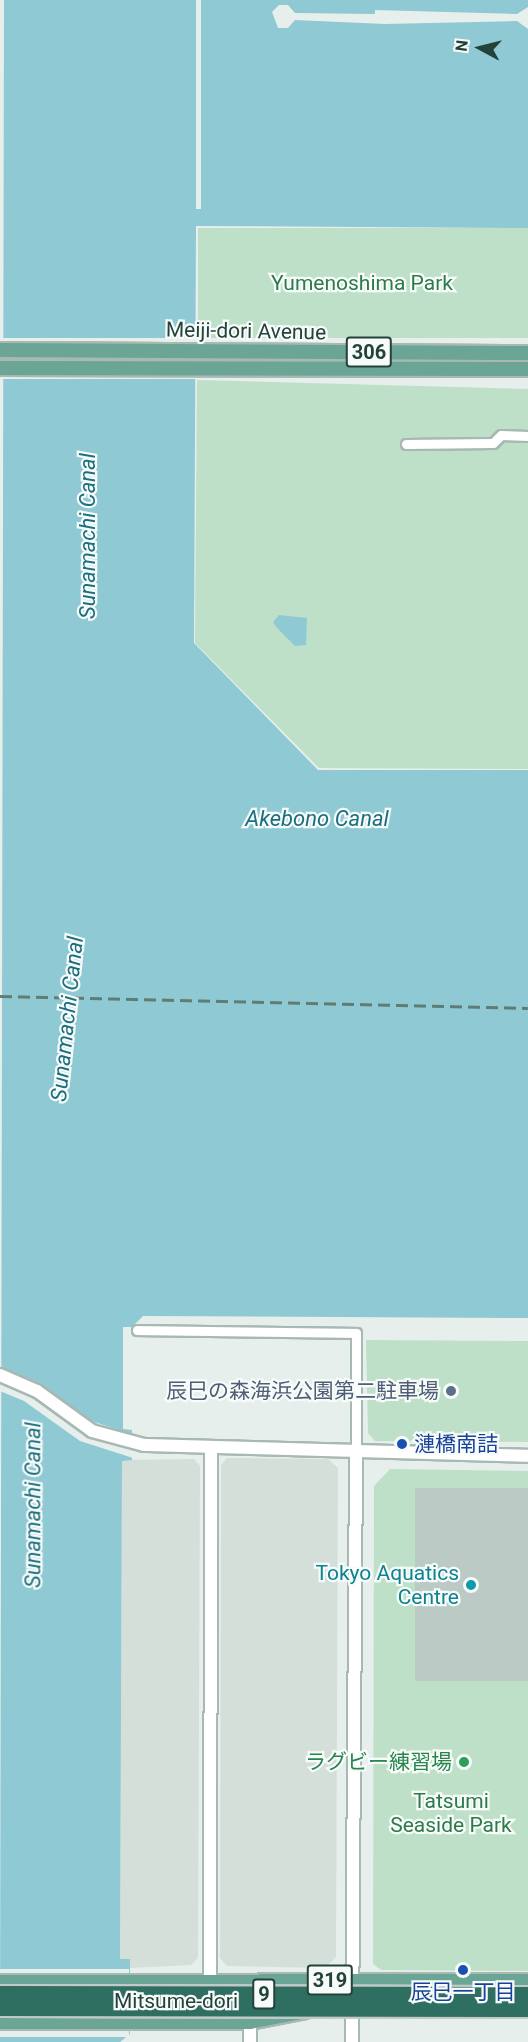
<!DOCTYPE html>
<meta charset="utf-8">
<style>
body{margin:0}
#map{position:relative;width:528px;height:2042px;overflow:hidden;background:#e6efeb;font-family:Roboto,"Noto Sans JP",sans-serif}
div>[style]{position:absolute}
.built>*{inset:0;background:#d4dfda}
.green>*{inset:0;background:#bfe0c8;transform-origin:0 0}
.water>*{inset:0;background:#8ec9d4}
.pier>*{inset:0;background:#e6efeb;transform-origin:0 0}
.building>*{inset:0;background:#bbcac4;transform-origin:0 0}
.roads{filter:drop-shadow(2px 0 #a8b8b2) drop-shadow(-2px 0 #a8b8b2) drop-shadow(0 2px #a8b8b2) drop-shadow(0 -2px #a8b8b2)}
.street>*{height:9px;margin:-4.5px;padding:0 4.5px;transform-origin:4.5px;border-radius:4.5px;background:#fff}
.secondary>*{height:12px;margin:-6px;padding:0 6px;transform-origin:6px;border-radius:6px;background:#fff}
.primary>*{height:14px;margin:-7px;padding:0 7px;transform-origin:7px;border-radius:7px;background:#6aa596}
.rail>*{height:3px;margin-top:-1.5px;transform-origin:0;background:repeating-linear-gradient(90deg,#5f7d75 0 12px,transparent 0 18px)}
.bridges{filter:drop-shadow(2px 0 #c2cac8) drop-shadow(-2px 0 #c2cac8) drop-shadow(0 2px #c2cac8) drop-shadow(0 -2px #c2cac8)}
.highway-bridge>*{height:16px;margin:-8px;padding:0 8px;transform-origin:8px;border-radius:8px;background:#2f6f62}
.dots>*{width:16px;height:16px;translate:-50% -50%;box-sizing:border-box;border:3px solid #f7fbf9;border-radius:50%}
span{translate:-50% -50%;white-space:nowrap;text-align:center;line-height:1.15;-webkit-text-stroke:4.5px #f7fbf9;paint-order:stroke}
.shield-label span{padding:2px 4px;background:#f7fbf9;border:2px solid;border-radius:4px;-webkit-text-stroke-width:0}
.shield-label{font-size:20px;color:#24423a;font-weight:700}
.park-label{font-size:21px;color:#2d7a4b}
.street-label{font-size:21px;color:#24423a}
.service-label{font-size:21px;color:#4e5e75}
.right{translate:-100% -50%;text-align:right}
.transit-label{font-size:21px;color:#164399}
.left{translate:0 -50%;text-align:left}
.culture-label{font-size:21px;color:#0d838f}
.leisure-label{font-size:21px;color:#27864d}
.water-label{font-size:22px;color:#1c6f80;font-style:italic}
.north{position:absolute;left:450px;top:18px;width:60px;height:60px;-webkit-text-stroke:4px #f7fbf9;paint-order:stroke;rotate:277deg;font-size:16px;font-weight:700;line-height:24px;text-align:center;color:#24423a}
.north::after{content:'';display:block;margin:auto;width:21px;height:27px;background:#24423a;clip-path:polygon(50% 0,100% 100%,50% 72%,0 100%)}
</style>
<div id="map">
<div class="built">
<i style="clip-path:polygon(227px 1458px,328px 1459px,338px 1468px,336px 1957px,325px 1968px,227px 1966px,220px 1958px,221px 1465px)"></i>
<i style="clip-path:polygon(194px 1459px,200px 1466px,198px 1958px,191px 1965px,130px 1968px,130px 1959px,120px 1959px,122px 1460px)"></i>
</div>
<div class="green">
<i style="left:198px;top:228px;width:330px;height:110px"></i>
<i style="clip-path:polygon(197px 380px,528px 389px,528px 769px,319px 768px,195px 643px)"></i>
<i style="clip-path:polygon(366px 1340px,528px 1341px,528px 1442px,375px 1441px,368px 1433px)"></i>
<i style="clip-path:polygon(390px 1469px,528px 1471px,528px 1971px,381px 1970px,373px 1964px,374px 1486px)"></i>
</div>
<div class="water">
<i style="clip-path:polygon(4px 0,528px 0,528px 228px,196px 226px,194px 643px,318px 770px,528px 770px,528px 1318px,143px 1316px,132px 1327px,123px 1327px,123px 1429px,132px 1430px,132px 1460px,122px 1461px,120px 1959px,130px 1959px,130px 2034px,120px 2042px,0 2042px)"></i>
<i style="clip-path:polygon(279px 615px,307px 618px,306px 645px,295px 646px,277px 628px,273px 622px)"></i>
</div>
<div class="pier">
<i style="left:196px;top:0;width:5px;height:209px"></i>
<i style="clip-path:polygon(279px 5px,288px 5px,295px 13px,375px 14px,375px 10px,517px 14px,528px 7px,528px 29px,517px 21px,385px 24px,295px 20px,288px 28px,278px 28px,272px 12px)"></i>
<i style="left:0;top:338px;width:198px;height:41px"></i>
<i style="clip-path:polygon(0 1367px,35px 1381px,92px 1421px,133px 1435px,133px 1458px,80px 1441px,24px 1401px,0 1391px)"></i>
<i style="left:129px;top:1969px;width:68px;height:129px;rotate:90deg"></i>
</div>
<div class="building">
<i style="left:415px;top:1488px;width:113px;height:193px"></i>
</div>
<div class="roads">
<div class="street">
<i style="left:406px;top:444px;width:87px;rotate:-0.7deg"></i>
<i style="left:493px;top:443px;width:11px;rotate:-45deg"></i>
<i style="left:501px;top:435px;width:27px;rotate:2deg"></i>
<i style="left:137px;top:1330px;width:219px;rotate:0.8deg"></i>
<i style="left:356px;top:1333px;width:120px;rotate:90deg"></i>
</div>
<div class="secondary">
<i style="left:0;top:1375px;width:40px;rotate:23.4deg"></i>
<i style="left:37px;top:1391px;width:68px;rotate:36deg"></i>
<i style="left:92px;top:1431px;width:54px;rotate:15.1deg"></i>
<i style="left:144px;top:1445px;width:384px;rotate:1.6deg"></i>
<i style="left:210px;top:1982px;width:535px;rotate:-89.89deg"></i>
<i style="left:250px;top:2042px;width:20px;rotate:-90deg"></i>
<i style="left:352px;top:2042px;width:589px;rotate:-89.61deg"></i>
</div>
<div class="primary">
<i style="left:0;top:350px;width:528px;rotate:0.33deg"></i>
<i style="left:0;top:368px;width:528px;rotate:0.11deg"></i>
<i style="left:0;top:1982px;width:528px;rotate:-0.11deg"></i>
<i style="left:0;top:2022px;width:250px"></i>
<i style="left:250px;top:2022px;width:56px;rotate:-11.3deg"></i>
</div>
</div>
<div class="rail">
<i style="left:0;top:996px;width:528px;rotate:1.3deg"></i>
</div>
<div class="bridges">
<div class="highway-bridge">
<i style="left:0;top:1994px;width:528px;rotate:0.11deg"></i>
<i style="left:0;top:2008px;width:528px;rotate:0.11deg"></i>
</div>
</div>
<div class="dots">
<i style="left:451px;top:1391px;background:#5c6f8a"></i>
<i style="left:402px;top:1444px;background:#1a4fb4"></i>
<i style="left:471px;top:1585px;background:#0f9aa8"></i>
<i style="left:464px;top:1762px;background:#2e9e5b"></i>
<i style="left:463px;top:1970px;background:#1a4fb4"></i>
</div>
<div class="shield-label">
<span style="left:369px;top:352px">306</span>
<span style="left:330px;top:1980px">319</span>
<span style="left:264px;top:1994px">9</span>
</div>
<div class="park-label">
<span style="left:362px;top:283px">Yumenoshima Park</span>
<span style="left:451px;top:1813px">Tatsumi<br>Seaside Park</span>
</div>
<div class="street-label">
<span style="left:246px;top:331px;rotate:1deg">Meiji-dori Avenue</span>
<span style="left:176px;top:2001px">Mitsume-dori</span>
</div>
<div class="service-label">
<span class="right" style="left:439px;top:1391px">辰巳の森海浜公園第二駐車場</span>
</div>
<div class="transit-label">
<span class="left" style="left:414px;top:1444px">漣橋南詰</span>
<span style="left:463px;top:1992px">辰巳一丁目</span>
</div>
<div class="culture-label">
<span class="right" style="left:459px;top:1585px">Tokyo Aquatics<br>Centre</span>
</div>
<div class="leisure-label">
<span class="right" style="left:452px;top:1762px">ラグビー練習場</span>
</div>
<div class="water-label">
<span style="left:88px;top:536px;rotate:-90deg">Sunamachi Canal</span>
<span style="left:317px;top:819px">Akebono Canal</span>
<span style="left:67px;top:1019px;rotate:-84deg">Sunamachi Canal</span>
<span style="left:33px;top:1505px;rotate:-90deg">Sunamachi Canal</span>
</div>
<div class="north">N</div>
</div>
